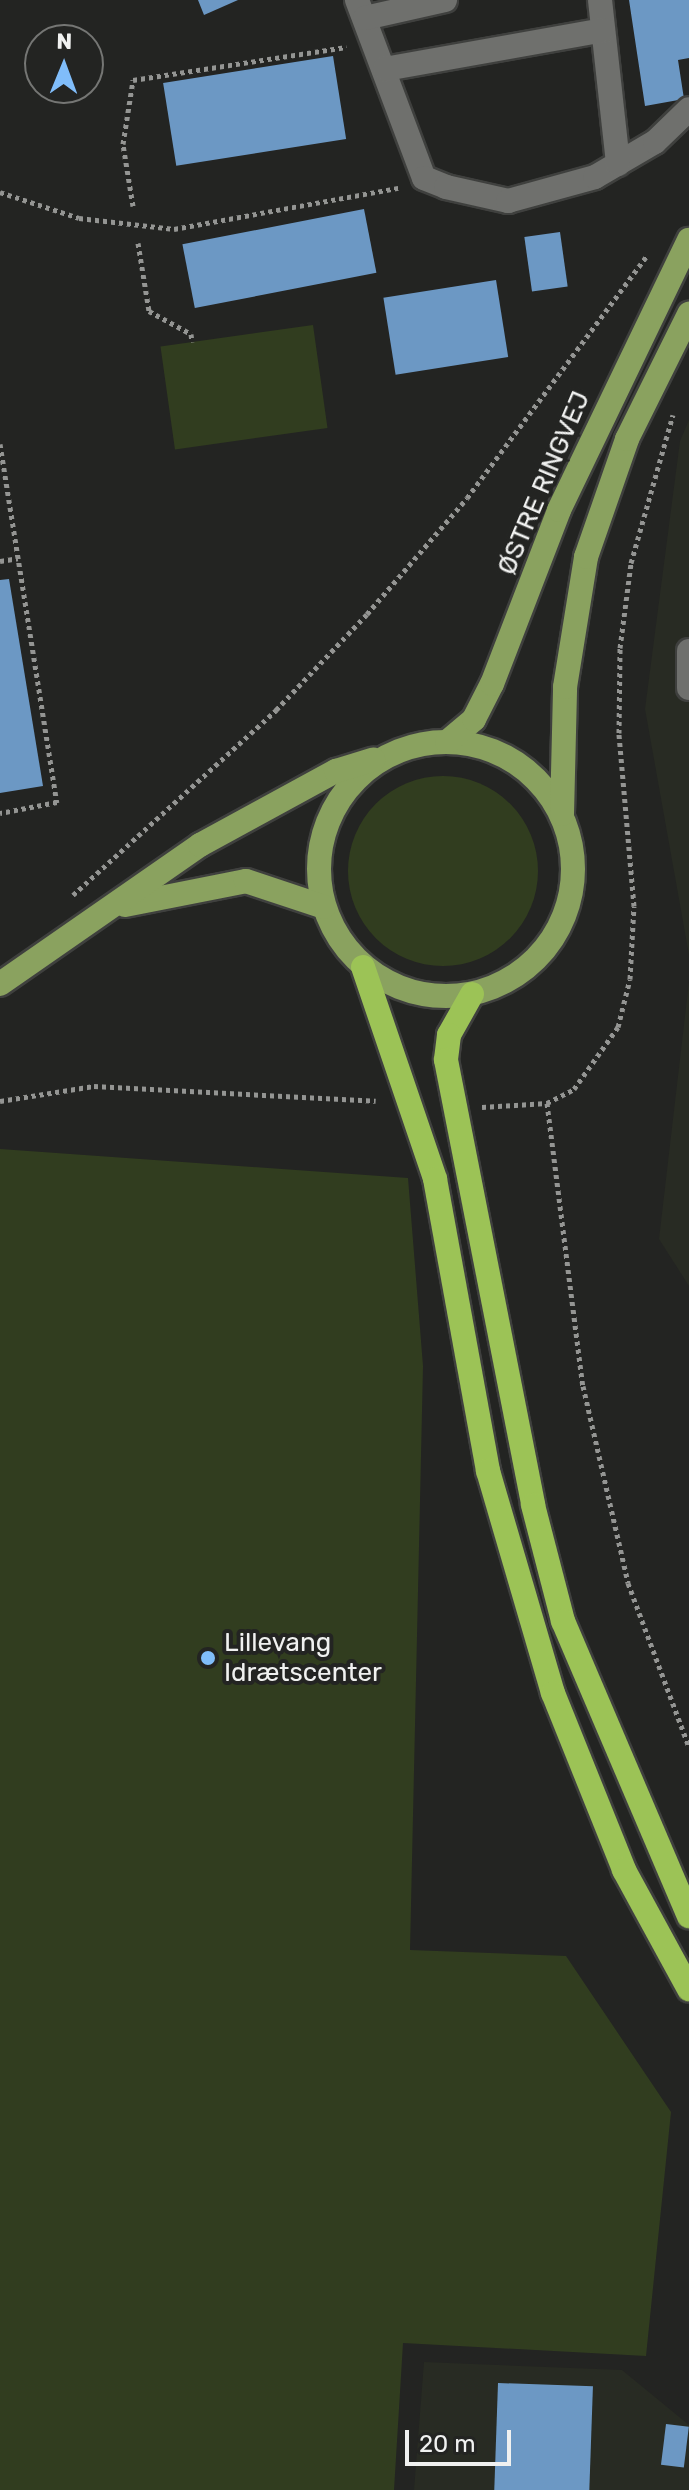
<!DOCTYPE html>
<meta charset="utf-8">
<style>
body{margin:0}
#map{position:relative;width:689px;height:2490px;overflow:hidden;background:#232422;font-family:Rubik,sans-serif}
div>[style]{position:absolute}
.built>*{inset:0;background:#282b23}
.green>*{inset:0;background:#313d1f;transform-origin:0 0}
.round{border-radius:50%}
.building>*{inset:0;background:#6c98c4;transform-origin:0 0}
.path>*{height:5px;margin-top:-2.5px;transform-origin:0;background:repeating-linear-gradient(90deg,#949593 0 4px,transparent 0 8px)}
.roads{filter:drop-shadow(2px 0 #3f403e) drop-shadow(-2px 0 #3f403e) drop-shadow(0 2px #3f403e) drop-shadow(0 -2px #3f403e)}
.minor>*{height:24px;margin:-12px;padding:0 12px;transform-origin:12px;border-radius:12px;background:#6f706d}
.major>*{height:24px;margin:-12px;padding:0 12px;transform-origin:12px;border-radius:12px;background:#8aa25f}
.major>.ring{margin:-12px;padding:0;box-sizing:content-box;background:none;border:24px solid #8aa25f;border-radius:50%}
.highway>*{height:24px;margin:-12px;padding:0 12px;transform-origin:12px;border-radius:12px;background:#9cc356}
.dots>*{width:22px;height:22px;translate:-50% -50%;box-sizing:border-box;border:4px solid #232422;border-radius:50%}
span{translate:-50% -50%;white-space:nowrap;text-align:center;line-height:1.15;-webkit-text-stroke:8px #232422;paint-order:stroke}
.street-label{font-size:26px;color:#f0f1f0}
.poi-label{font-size:26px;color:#f0f1f0}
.left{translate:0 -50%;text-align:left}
.north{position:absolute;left:24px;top:24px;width:80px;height:80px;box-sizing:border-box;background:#232422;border:2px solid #757674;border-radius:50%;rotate:1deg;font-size:22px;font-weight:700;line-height:32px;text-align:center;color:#f0f1f0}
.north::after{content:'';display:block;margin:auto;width:28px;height:36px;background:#80bdfa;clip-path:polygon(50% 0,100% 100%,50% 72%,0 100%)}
.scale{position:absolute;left:405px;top:2430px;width:106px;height:36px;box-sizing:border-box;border:4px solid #f0f1f0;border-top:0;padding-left:10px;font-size:24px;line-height:28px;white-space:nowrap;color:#f0f1f0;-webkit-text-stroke:6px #232422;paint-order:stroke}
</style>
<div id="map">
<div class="built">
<i style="clip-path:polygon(689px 420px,689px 955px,645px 709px,680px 441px)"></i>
<i style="clip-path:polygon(689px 982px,689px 1286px,659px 1239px)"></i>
<i style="clip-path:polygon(424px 2362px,622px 2370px,689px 2425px,689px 2490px,414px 2490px)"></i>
</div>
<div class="green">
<i style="left:313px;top:325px;width:104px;height:154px;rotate:82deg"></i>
<i class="round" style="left:348px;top:776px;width:190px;height:190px"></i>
<i style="clip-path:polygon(0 1149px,408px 1178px,423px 1366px,410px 1950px,566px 1956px,671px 2112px,646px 2356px,403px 2343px,394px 2490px,0 2490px)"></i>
</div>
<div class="building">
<i style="clip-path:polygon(198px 0,238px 0,204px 15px)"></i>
<i style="clip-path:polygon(629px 0,689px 0,689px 58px,678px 60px,684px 99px,645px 106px)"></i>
<i style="left:333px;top:56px;width:84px;height:172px;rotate:81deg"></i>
<i style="left:364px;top:209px;width:65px;height:185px;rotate:79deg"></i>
<i style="left:560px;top:232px;width:55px;height:36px;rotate:82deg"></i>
<i style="left:496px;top:280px;width:78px;height:114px;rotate:81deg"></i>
<i style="clip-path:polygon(9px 579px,43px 786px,0 793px,0 580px)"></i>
<i style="left:498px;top:2383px;width:95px;height:107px;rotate:2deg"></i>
<i style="left:666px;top:2424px;width:23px;height:41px;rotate:7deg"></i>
</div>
<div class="path">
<i style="left:0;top:192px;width:83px;rotate:18.2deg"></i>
<i style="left:79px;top:218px;width:96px;rotate:6.6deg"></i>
<i style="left:174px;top:229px;width:228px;rotate:-10.4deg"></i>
<i style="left:133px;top:206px;width:63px;rotate:-99.2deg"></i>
<i style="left:123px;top:144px;width:65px;rotate:-81.1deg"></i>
<i style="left:133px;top:80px;width:216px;rotate:-8.8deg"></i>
<i style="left:138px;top:243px;width:69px;rotate:80.8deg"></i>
<i style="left:149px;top:311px;width:48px;rotate:28.7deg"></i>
<i style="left:191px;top:334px;width:8px;rotate:83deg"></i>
<i style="left:0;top:444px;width:363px;rotate:81deg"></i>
<i style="left:57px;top:802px;width:58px;rotate:169.1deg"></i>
<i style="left:0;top:561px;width:18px;rotate:-9deg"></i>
<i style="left:73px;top:895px;width:275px;rotate:-42.3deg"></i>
<i style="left:276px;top:710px;width:132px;rotate:-46.5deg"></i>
<i style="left:367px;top:614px;width:153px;rotate:-49.2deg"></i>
<i style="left:467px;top:498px;width:302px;rotate:-53.4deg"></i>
<i style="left:0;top:1101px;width:95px;rotate:-9.1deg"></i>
<i style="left:94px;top:1086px;width:282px;rotate:3deg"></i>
<i style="left:547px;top:1103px;width:285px;rotate:82.8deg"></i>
<i style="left:583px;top:1386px;width:202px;rotate:77.1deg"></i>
<i style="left:628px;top:1583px;width:175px;rotate:69.6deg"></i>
<i style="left:482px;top:1107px;width:65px;rotate:-3.5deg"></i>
<i style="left:547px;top:1103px;width:30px;rotate:-27deg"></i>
<i style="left:574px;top:1089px;width:76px;rotate:-54.6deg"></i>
<i style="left:618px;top:1027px;width:49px;rotate:-76deg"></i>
<i style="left:630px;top:979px;width:73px;rotate:-86.9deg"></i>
<i style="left:634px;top:906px;width:174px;rotate:-95deg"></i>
<i style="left:619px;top:733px;width:85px;rotate:-89.3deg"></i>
<i style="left:620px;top:648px;width:86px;rotate:-82.6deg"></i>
<i style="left:631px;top:563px;width:154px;rotate:-74.2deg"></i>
</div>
<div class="roads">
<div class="minor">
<i style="left:357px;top:0;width:190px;rotate:69.4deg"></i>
<i style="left:424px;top:178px;width:24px;rotate:22deg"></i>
<i style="left:446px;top:187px;width:64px;rotate:12.7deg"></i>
<i style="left:508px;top:201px;width:90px;rotate:-15.4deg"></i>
<i style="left:595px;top:177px;width:69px;rotate:-30.3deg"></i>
<i style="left:655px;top:142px;width:47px;rotate:-44.1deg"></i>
<i style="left:600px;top:0;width:165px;rotate:83.7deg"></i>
<i style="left:365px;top:18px;width:82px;rotate:-12.7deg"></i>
<i style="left:385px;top:69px;width:221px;rotate:-10.1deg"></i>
<i style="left:689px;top:651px;width:37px;rotate:90deg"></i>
</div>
<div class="major">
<i class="ring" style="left:319px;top:742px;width:230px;height:230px"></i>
<i style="left:447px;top:742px;width:35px;rotate:-40deg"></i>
<i style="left:474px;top:719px;width:39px;rotate:-63deg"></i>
<i style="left:492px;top:684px;width:186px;rotate:-68.9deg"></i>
<i style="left:559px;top:510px;width:300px;rotate:-64.3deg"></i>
<i style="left:562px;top:814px;width:127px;rotate:-88.6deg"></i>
<i style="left:565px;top:687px;width:132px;rotate:-80.8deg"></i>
<i style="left:586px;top:557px;width:125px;rotate:-70.8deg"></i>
<i style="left:627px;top:439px;width:140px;rotate:-63.6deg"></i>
<i style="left:125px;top:905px;width:123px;rotate:-11.2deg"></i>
<i style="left:246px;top:881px;width:82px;rotate:18.4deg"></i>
<i style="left:0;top:984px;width:244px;rotate:-34.8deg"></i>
<i style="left:200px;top:845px;width:155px;rotate:-28.6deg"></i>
<i style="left:336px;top:771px;width:39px;rotate:-17deg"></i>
</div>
<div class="highway">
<i style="left:363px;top:967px;width:224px;rotate:71.2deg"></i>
<i style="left:435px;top:1179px;width:297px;rotate:79.7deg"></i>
<i style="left:488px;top:1471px;width:231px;rotate:73.7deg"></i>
<i style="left:553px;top:1693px;width:191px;rotate:68.1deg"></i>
<i style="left:624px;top:1870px;width:136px;rotate:61.4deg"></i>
<i style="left:472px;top:994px;width:47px;rotate:119.3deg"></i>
<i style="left:449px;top:1035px;width:25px;rotate:97deg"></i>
<i style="left:446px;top:1060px;width:453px;rotate:78.9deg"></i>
<i style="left:533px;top:1505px;width:120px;rotate:75.5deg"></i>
<i style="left:563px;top:1621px;width:321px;rotate:66.9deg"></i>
</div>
</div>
<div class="dots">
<i style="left:208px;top:1658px;background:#80bdfa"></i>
</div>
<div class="street-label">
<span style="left:544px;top:483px;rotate:-67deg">ØSTRE RINGVEJ</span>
</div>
<div class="poi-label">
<span class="left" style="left:224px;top:1658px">Lillevang<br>Idrætscenter</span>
</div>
<div class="north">N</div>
<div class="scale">20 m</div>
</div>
